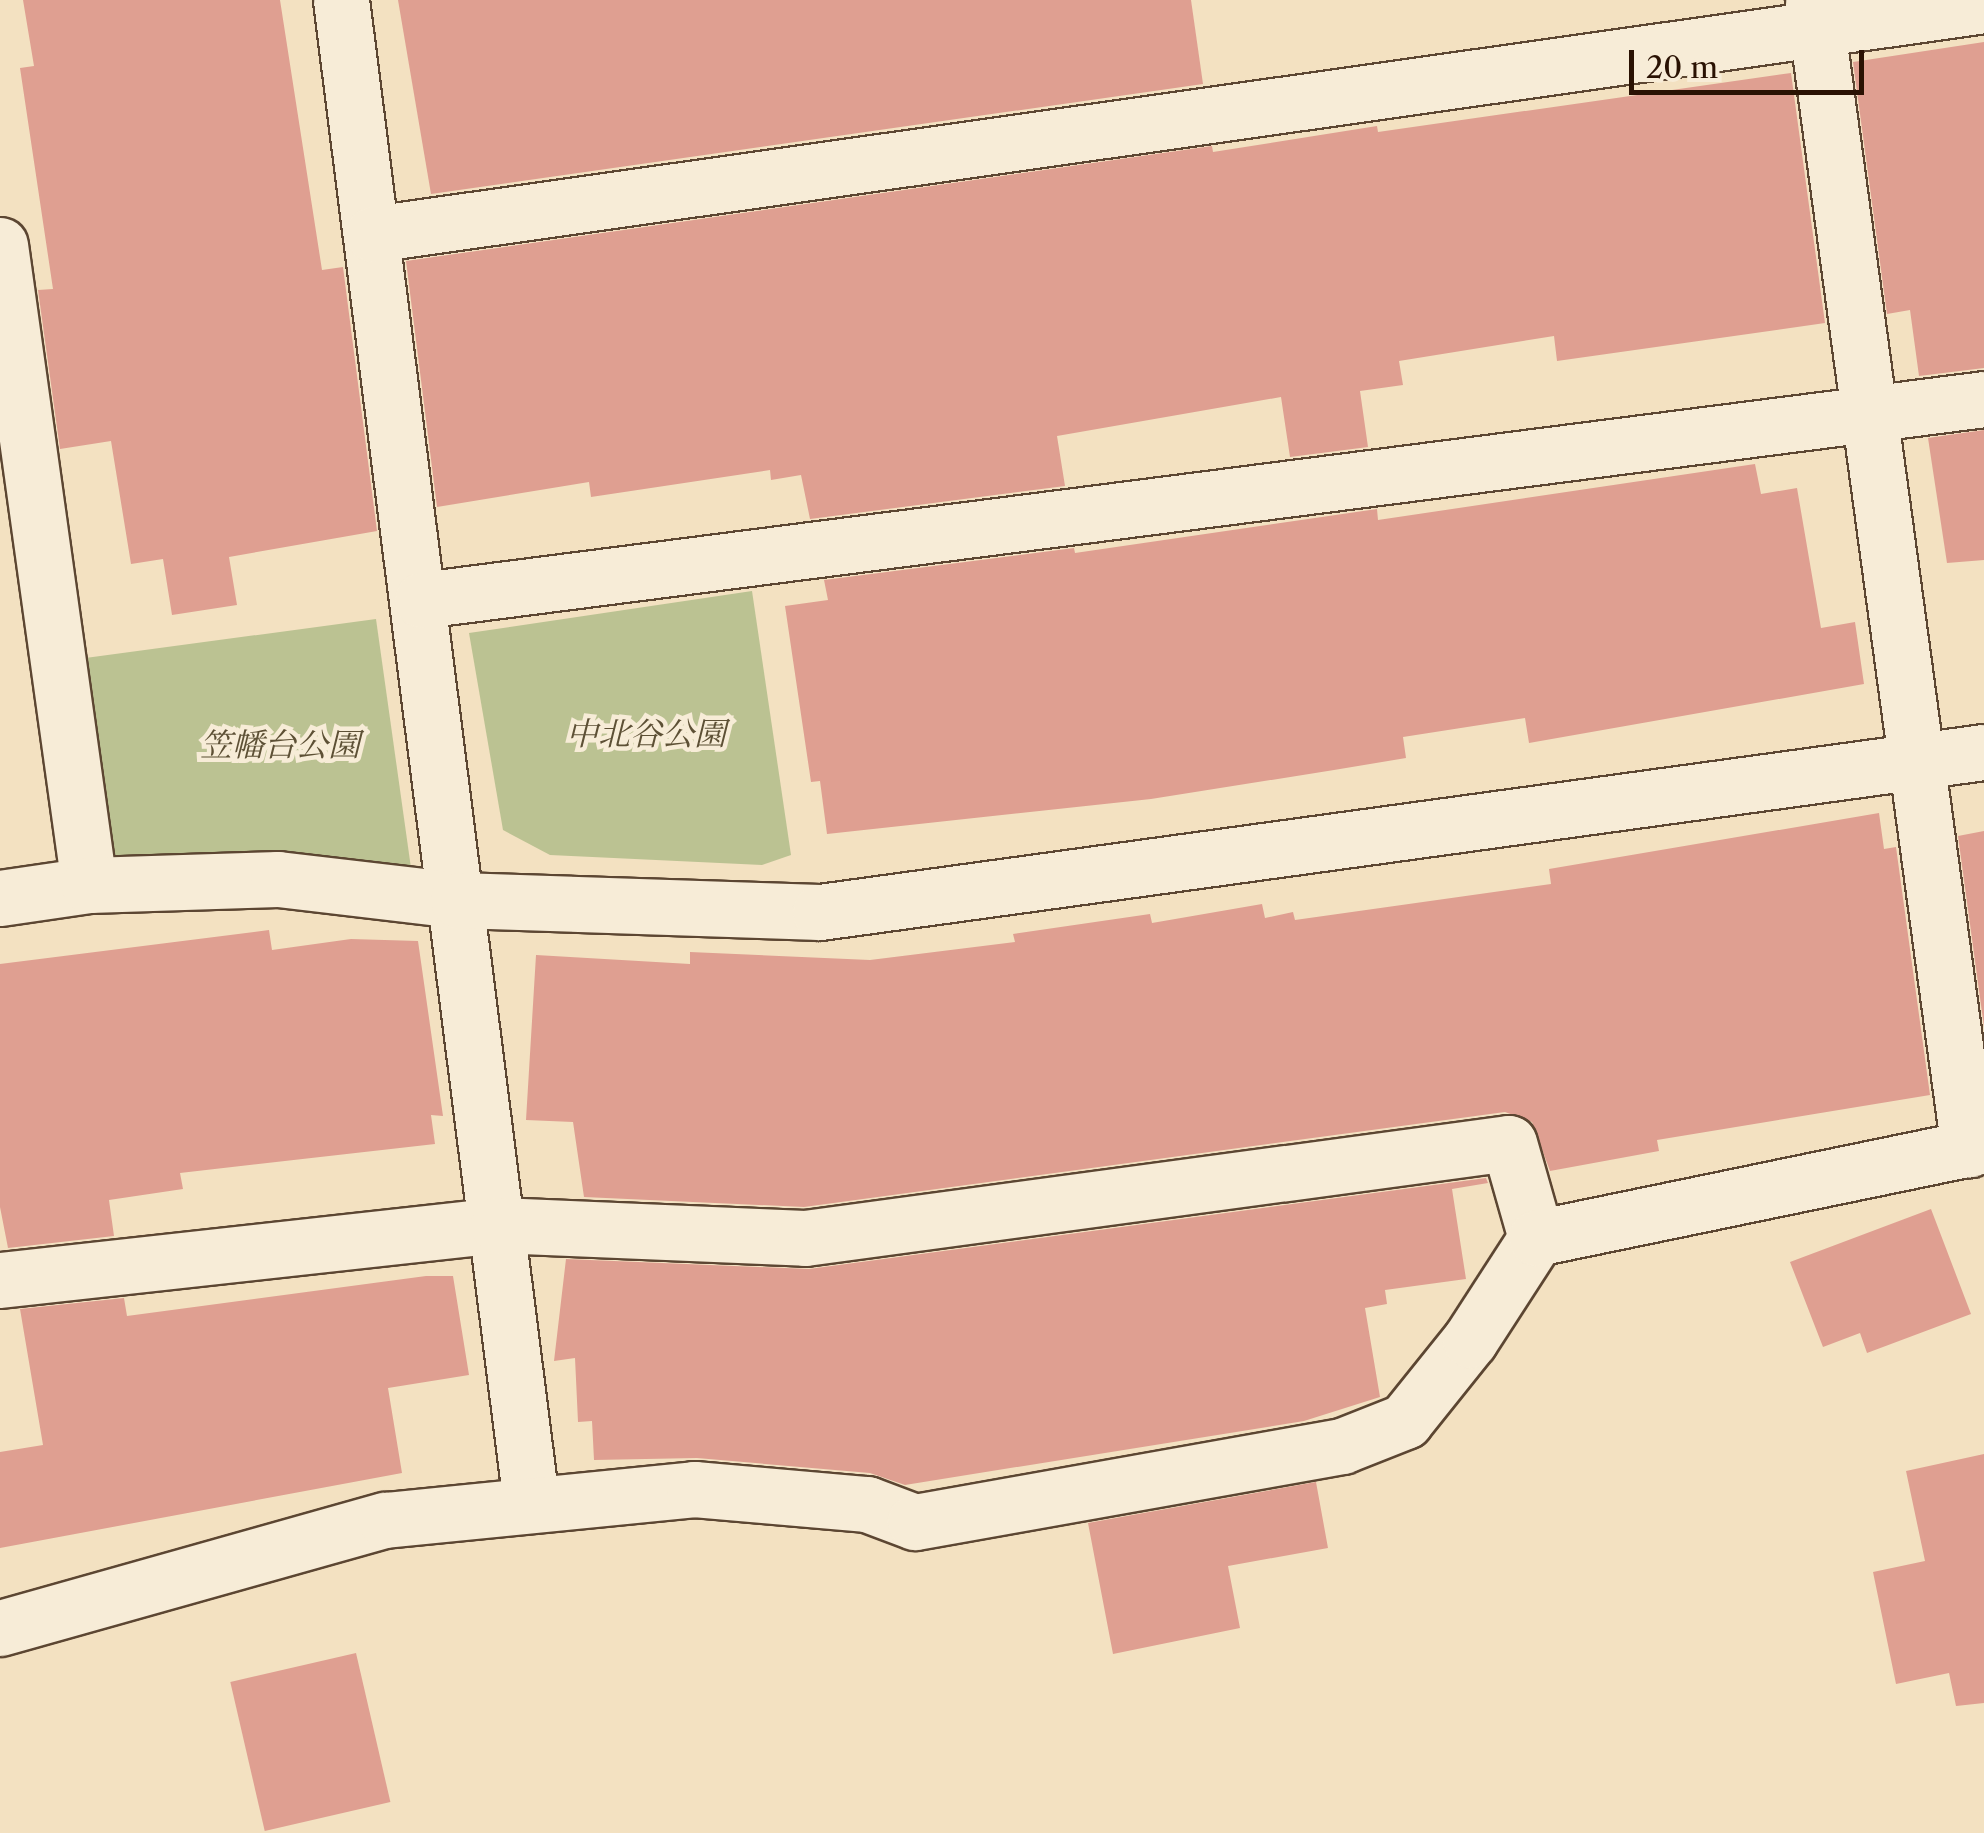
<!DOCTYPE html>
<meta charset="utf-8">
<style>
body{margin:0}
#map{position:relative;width:1984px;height:1833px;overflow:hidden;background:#f3e1c1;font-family:"Libre Caslon Text","Noto Serif JP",serif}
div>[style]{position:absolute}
.green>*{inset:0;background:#bbc292}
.building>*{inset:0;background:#df9f91;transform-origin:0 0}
.roads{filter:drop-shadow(2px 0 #5c4632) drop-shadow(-2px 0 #5c4632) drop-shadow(0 2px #5c4632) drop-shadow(0 -2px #5c4632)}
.minor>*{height:55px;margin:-27.5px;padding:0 27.5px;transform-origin:27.5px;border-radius:27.5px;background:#f7ecd7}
span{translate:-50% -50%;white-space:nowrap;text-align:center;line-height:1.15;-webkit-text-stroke:9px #f7ecd7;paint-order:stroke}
.park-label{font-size:32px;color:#5d5035;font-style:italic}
.scale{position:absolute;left:1629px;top:50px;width:235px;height:45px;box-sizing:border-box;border:5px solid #2a1203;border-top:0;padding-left:12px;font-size:30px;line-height:35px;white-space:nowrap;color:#2a1203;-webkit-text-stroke:8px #f7ecd7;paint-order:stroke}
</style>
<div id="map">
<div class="green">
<i style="clip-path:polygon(752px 591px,791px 855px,762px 865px,550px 855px,503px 830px,469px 633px)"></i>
<i style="clip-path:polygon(376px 619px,411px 868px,110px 863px,78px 659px)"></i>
</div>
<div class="building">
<i style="clip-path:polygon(23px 0,280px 0,322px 270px,343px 267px,377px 531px,229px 557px,237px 605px,172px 615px,163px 559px,131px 564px,111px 441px,60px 449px,38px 290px,53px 289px,20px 68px,34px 66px)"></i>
<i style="clip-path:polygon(398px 0,1191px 0,1203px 84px,431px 194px)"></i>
<i style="clip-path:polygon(1984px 42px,1984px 368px,1919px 376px,1910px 310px,1887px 314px,1853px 62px)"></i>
<i style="clip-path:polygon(1791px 73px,1825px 323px,1557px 361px,1554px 336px,1399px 361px,1403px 385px,1360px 391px,1368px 447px,1290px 457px,1281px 397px,1057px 436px,1065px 486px,810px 519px,801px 475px,771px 480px,770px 470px,591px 497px,589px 482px,437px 507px,406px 261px,1212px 146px,1213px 152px,1377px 126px,1378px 132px)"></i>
<i style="clip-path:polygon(1984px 430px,1984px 560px,1947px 563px,1928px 438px)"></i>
<i style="clip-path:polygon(1755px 464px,1761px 494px,1797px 488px,1821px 628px,1855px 622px,1864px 684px,1529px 743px,1525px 718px,1403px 737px,1406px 758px,1334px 770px,1151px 799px,827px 834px,820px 781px,811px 782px,785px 606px,828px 600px,824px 580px,1074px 548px,1075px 553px,1377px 509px,1378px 520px)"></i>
<i style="clip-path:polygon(1879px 813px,1884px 849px,1896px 847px,1930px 1095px,1657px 1140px,1659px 1151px,1550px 1171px,1532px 1122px,1505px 1112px,804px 1207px,584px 1197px,573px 1122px,526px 1120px,536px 955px,690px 964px,690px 952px,870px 960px,1015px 942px,1013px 934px,1150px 914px,1152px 923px,1262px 904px,1265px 918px,1293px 912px,1295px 920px,1551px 884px,1549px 869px)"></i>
<i style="clip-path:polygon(1984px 831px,1984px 1027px,1958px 836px)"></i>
<i style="clip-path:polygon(269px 930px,272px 950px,351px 939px,418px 941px,443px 1116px,431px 1115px,435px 1144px,180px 1173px,183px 1189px,109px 1200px,114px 1236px,8px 1248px,0 1207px,0 964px)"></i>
<i style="clip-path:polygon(1486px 1178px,1488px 1183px,1452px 1189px,1466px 1279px,1385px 1290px,1387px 1304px,1365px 1308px,1380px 1397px,1304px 1421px,905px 1485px,870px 1473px,697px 1458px,594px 1460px,592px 1421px,578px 1422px,575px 1358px,554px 1361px,566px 1259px,809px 1269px)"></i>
<i style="clip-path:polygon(1931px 1209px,1971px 1314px,1867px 1353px,1860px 1333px,1823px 1347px,1790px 1262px)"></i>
<i style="clip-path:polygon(426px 1276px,453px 1276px,469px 1375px,388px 1388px,402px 1473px,0 1548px,0 1452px,43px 1445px,20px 1309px,124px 1298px,127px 1316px)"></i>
<i style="clip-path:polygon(1984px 1454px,1984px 1703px,1956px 1706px,1949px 1673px,1896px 1684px,1873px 1572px,1925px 1561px,1906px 1471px)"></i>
<i style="clip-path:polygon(1316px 1482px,1328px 1548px,1228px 1566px,1240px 1628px,1113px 1654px,1088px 1523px)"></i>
<i style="left:356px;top:1653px;width:153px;height:129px;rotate:77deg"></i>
</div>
<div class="roads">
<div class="minor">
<i style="left:341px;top:0;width:1514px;rotate:82.79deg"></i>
<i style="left:1813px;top:0;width:1160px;rotate:82.27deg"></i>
<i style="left:373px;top:234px;width:1627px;rotate:-8.09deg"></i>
<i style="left:0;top:245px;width:646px;rotate:82.08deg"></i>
<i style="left:422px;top:600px;width:1575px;rotate:-7.33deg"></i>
<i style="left:0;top:898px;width:90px;rotate:-8.3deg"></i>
<i style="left:89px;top:885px;width:189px;rotate:-1.8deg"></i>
<i style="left:278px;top:879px;width:181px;rotate:6.7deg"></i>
<i style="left:458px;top:900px;width:362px;rotate:1.9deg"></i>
<i style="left:820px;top:912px;width:1175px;rotate:-7.83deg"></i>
<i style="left:0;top:1280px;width:501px;rotate:-6.3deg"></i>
<i style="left:498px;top:1225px;width:307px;rotate:2.4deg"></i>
<i style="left:805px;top:1238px;width:710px;rotate:-7.69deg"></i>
<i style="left:1509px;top:1143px;width:99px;rotate:74.1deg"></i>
<i style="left:0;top:1628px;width:400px;rotate:-15.7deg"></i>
<i style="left:385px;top:1520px;width:311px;rotate:-5.7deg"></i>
<i style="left:694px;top:1489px;width:174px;rotate:5deg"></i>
<i style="left:867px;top:1504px;width:51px;rotate:20.6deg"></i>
<i style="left:915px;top:1522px;width:434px;rotate:-10.1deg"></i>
<i style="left:1342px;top:1446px;width:68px;rotate:-21.6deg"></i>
<i style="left:1405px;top:1421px;width:104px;rotate:-51.3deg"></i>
<i style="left:1470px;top:1340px;width:121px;rotate:-57.1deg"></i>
<i style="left:1536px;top:1238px;width:458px;rotate:-11.7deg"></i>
</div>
</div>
<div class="park-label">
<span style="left:646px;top:734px">中北谷公園</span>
<span style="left:280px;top:745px">笠幡台公園</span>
</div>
<div class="scale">20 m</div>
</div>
